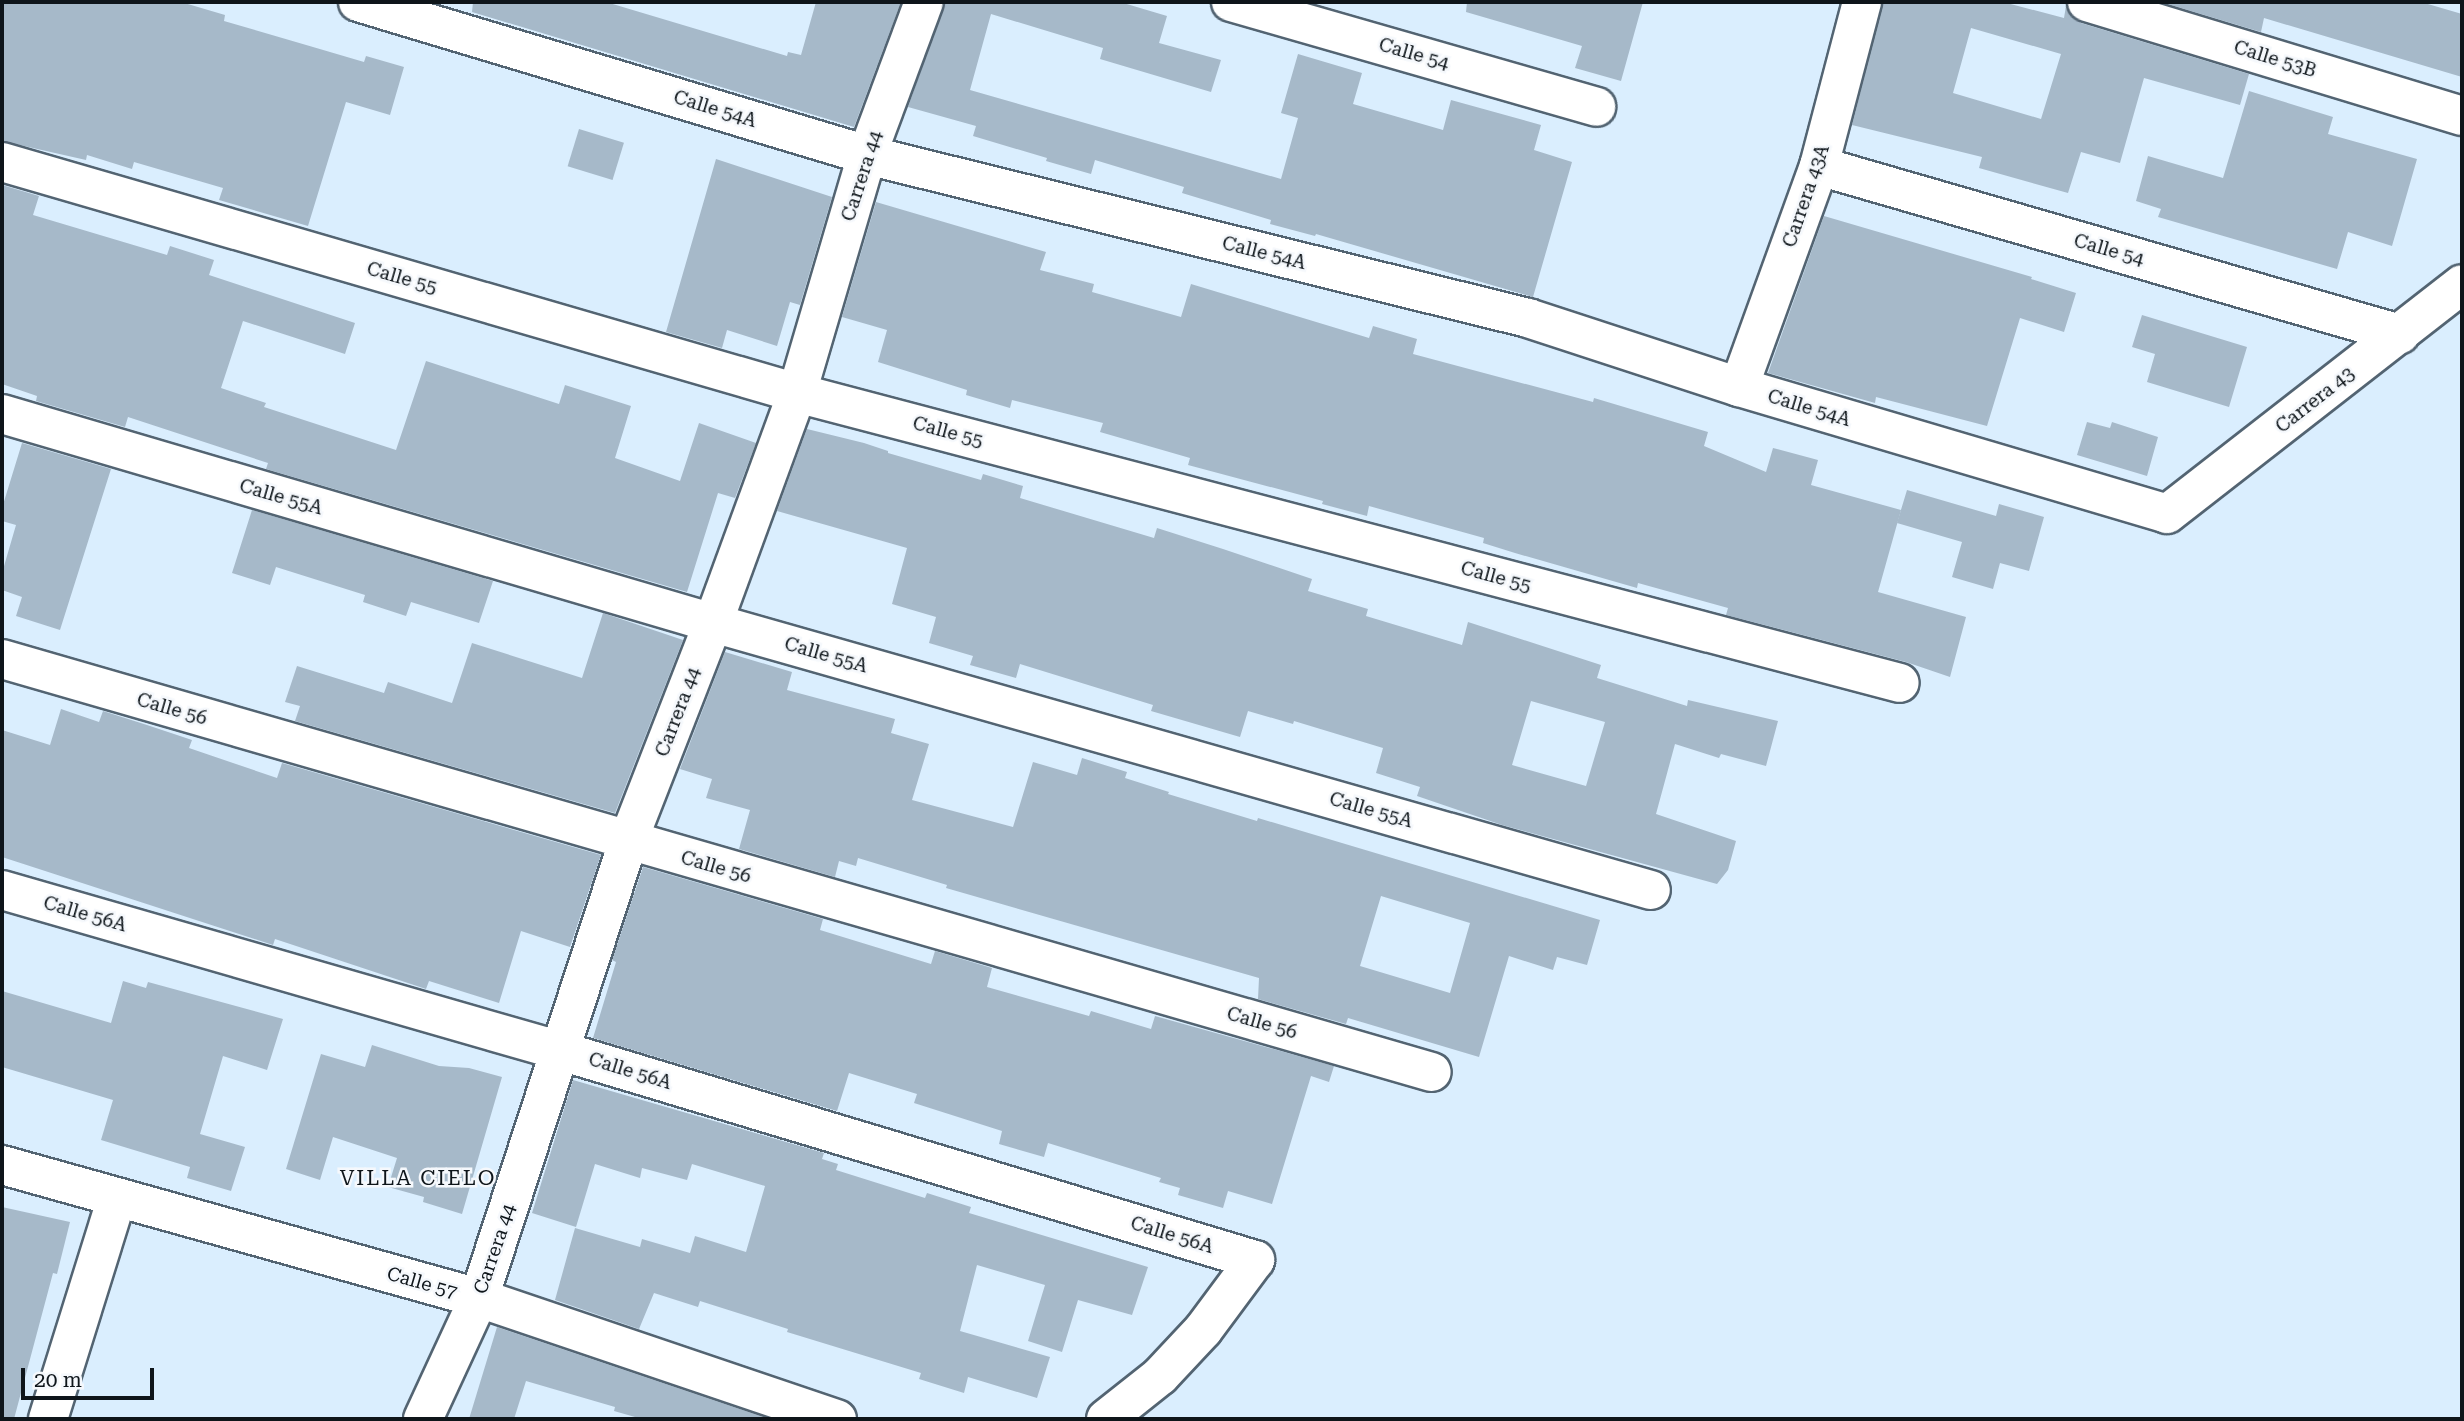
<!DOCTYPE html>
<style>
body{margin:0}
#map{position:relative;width:2464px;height:1421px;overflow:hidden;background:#daeefe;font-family:"Roboto Serif",serif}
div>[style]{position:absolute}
.building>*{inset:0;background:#a6b9c9;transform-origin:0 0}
.roads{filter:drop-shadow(2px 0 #536472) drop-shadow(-2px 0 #536472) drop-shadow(0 2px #536472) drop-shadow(0 -2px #536472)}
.minor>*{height:38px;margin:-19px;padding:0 19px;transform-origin:19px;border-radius:19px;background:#fff}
span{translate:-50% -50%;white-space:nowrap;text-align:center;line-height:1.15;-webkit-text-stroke:5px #f5f8fc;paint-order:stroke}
.street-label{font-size:19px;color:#0e151a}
.neighbourhood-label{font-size:21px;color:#0e151a;letter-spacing:2px}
.frame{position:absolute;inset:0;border:4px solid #0e151a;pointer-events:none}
.scale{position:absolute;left:21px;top:1368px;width:133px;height:32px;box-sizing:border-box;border:4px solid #0e151a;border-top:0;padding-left:9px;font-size:21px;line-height:24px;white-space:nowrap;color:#0e151a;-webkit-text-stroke:5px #f5f8fc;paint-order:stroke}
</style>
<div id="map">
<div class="building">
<i style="clip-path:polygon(2px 2px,181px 2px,225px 15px,224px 21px,313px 47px,364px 62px,366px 56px,404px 67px,390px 115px,346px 102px,308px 226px,219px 200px,223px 188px,134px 162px,132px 169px,87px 155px,86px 160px,2px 141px)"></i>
<i style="clip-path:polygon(473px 2px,606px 2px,787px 56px,788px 52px,801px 55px,816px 2px,901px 2px,854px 127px,472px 12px)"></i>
<i style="clip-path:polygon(945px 2px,1120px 2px,1167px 16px,1159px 43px,1221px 60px,1211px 92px,1100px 59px,1103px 48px,991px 14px,970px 90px,1281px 179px,1298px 118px,1281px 113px,1298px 54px,1362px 73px,1353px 104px,1443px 130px,1451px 100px,1541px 125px,1534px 150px,1572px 162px,1533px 297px,1316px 234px,1315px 236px,1270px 224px,1271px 220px,1182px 193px,1184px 187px,1095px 160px,1091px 174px,1046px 161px,1047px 158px,973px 136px,976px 126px,908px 107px)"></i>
<i style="clip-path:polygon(1467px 2px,1643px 2px,1621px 81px,1575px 68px,1582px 46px,1466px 12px)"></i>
<i style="clip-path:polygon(evenodd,1883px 2px,2003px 2px,2064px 18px,2066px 6px,2071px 16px,2081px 23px,2249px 74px,2240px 105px,2144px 78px,2120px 163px,2081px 152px,2068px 193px,1979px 168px,1982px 157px,1852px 125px,1883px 2px,1971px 28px,2061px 54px,2041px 119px,1953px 93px,1971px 28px)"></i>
<i style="clip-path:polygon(2161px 2px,2421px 2px,2462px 14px,2462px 77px,2264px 18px,2261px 32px)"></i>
<i style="clip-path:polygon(2249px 91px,2333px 117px,2328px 134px,2417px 159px,2392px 246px,2348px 232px,2337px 269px,2158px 217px,2161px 209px,2136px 201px,2148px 156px,2223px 178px)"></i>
<i style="left:579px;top:129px;width:47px;height:39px;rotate:17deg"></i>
<i style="clip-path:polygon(716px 159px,832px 197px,800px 305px,790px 302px,777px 346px,727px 330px,722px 348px,666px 332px)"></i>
<i style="clip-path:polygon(2px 185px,39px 196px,33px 215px,167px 255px,170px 246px,214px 260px,209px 275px,355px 323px,345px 354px,243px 321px,221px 388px,266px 403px,264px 407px,396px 450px,426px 361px,559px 404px,565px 385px,631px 406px,615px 458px,680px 481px,699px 423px,756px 443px,735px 498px,718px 493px,687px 592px,266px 469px,268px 463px,128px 417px,125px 427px,36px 401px,37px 396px,2px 384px)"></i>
<i style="clip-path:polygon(876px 202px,1046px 252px,1040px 270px,1094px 284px,1092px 292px,1181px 317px,1191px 284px,1369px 338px,1373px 326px,1417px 339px,1413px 354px,1593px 402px,1594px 398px,1708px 432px,1704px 446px,1766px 472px,1773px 448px,1818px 460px,1811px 485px,1901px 510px,1878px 592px,1966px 617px,1950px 677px,1906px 662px,1726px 615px,1728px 608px,1638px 583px,1637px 588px,1515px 553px,1483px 543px,1484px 538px,1369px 506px,1367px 516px,1322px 504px,1323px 501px,1188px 465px,1190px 458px,1100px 432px,1103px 423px,1012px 400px,1010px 408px,966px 395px,967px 390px,878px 362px,887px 330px,842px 317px)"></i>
<i style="clip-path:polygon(1824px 216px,2032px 277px,2031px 279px,2076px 293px,2064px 332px,2020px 318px,1987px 426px,1876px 397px,1875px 403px,1768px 373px)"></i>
<i style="clip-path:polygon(2142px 315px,2247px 347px,2229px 407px,2147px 382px,2155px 354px,2132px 347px)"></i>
<i style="clip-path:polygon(2087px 422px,2110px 428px,2112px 422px,2158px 437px,2147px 476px,2077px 455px)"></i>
<i style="clip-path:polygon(evenodd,807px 429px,864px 443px,888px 451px,888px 453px,981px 480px,983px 474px,1023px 486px,1020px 498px,1154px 538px,1157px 528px,1223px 549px,1312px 579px,1308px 591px,1368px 609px,1366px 616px,1462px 645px,1468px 622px,1601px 665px,1597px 678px,1687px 706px,1688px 700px,1778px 721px,1766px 766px,1721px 754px,1719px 758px,1675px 744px,1656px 814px,1736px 841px,1728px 870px,1717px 884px,1502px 825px,1417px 796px,1420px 787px,1376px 773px,1383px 748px,1294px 721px,1293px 724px,1248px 711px,1240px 737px,1151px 711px,1153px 705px,1020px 664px,1016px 678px,970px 665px,973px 656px,929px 643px,936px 617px,892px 604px,907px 548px,777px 511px,807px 429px,1531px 701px,1605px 722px,1586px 786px,1512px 765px,1531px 701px)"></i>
<i style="clip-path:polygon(22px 443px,111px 469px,60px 630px,16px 616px,22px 597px,2px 590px,2px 573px,16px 525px,2px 521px,2px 508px)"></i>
<i style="clip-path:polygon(1907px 490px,1996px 516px,1999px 504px,2044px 517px,2029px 571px,2000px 563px,1993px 589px,1952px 577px,1962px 542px,1897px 523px)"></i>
<i style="clip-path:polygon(252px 510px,493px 581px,479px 623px,411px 602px,406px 616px,363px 602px,365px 595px,276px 567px,270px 585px,232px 573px)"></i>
<i style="clip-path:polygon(603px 613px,683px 640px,615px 813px,295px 721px,300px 706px,285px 702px,297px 666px,384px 693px,388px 682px,452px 703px,472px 643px,582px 678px)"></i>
<i style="clip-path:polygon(evenodd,725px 652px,792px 672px,787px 690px,895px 719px,891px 733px,929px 744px,912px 800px,1013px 827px,1033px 762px,1077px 775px,1082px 758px,1127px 772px,1125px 778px,1169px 792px,1168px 794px,1257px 821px,1258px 818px,1600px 920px,1587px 965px,1557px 957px,1553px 970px,1509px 956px,1479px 1057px,1348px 1018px,1346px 1024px,1258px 999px,1259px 978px,946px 888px,947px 885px,858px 858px,856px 866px,839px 861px,835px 877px,739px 849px,750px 810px,706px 798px,712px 779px,680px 769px,725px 652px,1381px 896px,1470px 923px,1450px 993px,1360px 966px,1381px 896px)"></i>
<i style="clip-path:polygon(61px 709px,99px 722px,103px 711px,147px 725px,192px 740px,189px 748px,277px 778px,282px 763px,601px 855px,570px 947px,521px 931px,499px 1003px,429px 981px,426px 989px,275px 939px,273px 945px,2px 857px,2px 730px,50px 745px)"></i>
<i style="clip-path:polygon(643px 867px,823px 919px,820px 930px,931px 964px,935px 951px,992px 968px,987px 987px,1089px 1016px,1091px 1011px,1151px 1029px,1155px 1016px,1334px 1066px,1329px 1082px,1311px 1076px,1272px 1204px,1228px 1191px,1223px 1208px,1178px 1195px,1180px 1188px,1159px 1182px,1161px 1178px,1048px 1143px,1044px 1157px,999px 1144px,1002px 1131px,914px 1103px,917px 1094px,849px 1073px,837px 1111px,593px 1038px,616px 962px,612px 960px)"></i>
<i style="clip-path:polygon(123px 981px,146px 988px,148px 982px,283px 1019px,267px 1070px,223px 1056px,200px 1134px,245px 1147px,231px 1191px,187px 1178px,190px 1167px,101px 1140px,113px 1100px,2px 1067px,2px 991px,111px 1023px)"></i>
<i style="clip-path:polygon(372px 1045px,439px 1066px,469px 1068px,502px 1077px,462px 1214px,423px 1202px,424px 1197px,388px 1187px,397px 1158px,333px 1137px,320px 1180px,286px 1169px,321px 1054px,365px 1067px)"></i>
<i style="clip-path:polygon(573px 1080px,824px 1153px,822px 1159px,838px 1164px,836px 1170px,925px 1198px,927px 1193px,971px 1207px,969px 1213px,1148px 1267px,1132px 1315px,1078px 1300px,1062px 1352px,1028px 1341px,1045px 1285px,977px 1265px,960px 1331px,1050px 1357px,1037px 1398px,968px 1377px,964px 1393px,919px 1379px,921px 1373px,787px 1332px,788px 1329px,700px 1301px,698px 1307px,654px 1293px,639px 1329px,555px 1300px,575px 1228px,640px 1247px,642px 1239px,690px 1253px,695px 1236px,746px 1252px,765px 1186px,692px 1164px,687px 1180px,642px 1168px,640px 1178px,595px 1164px,576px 1227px,532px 1213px)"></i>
<i style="clip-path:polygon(2px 1207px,70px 1222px,57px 1274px,53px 1273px,14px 1419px,2px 1419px)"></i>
<i style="clip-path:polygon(497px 1327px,769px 1419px,642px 1419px,614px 1411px,615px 1407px,526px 1381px,514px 1419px,469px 1419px)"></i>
</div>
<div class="roads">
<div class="minor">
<i style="left:358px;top:2px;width:531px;rotate:16.73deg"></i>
<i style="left:867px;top:155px;width:681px;rotate:13.85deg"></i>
<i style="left:1528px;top:318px;width:222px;rotate:18.1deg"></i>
<i style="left:1739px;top:387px;width:446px;rotate:16.5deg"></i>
<i style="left:2167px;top:514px;width:374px;rotate:-37.9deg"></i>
<i style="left:1231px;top:2px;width:380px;rotate:16deg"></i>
<i style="left:2087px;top:2px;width:392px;rotate:16.9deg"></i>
<i style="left:2px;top:162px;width:828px;rotate:16.2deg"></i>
<i style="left:797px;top:393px;width:1140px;rotate:14.73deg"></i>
<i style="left:1819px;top:166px;width:605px;rotate:16.13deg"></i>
<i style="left:1739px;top:387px;width:235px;rotate:-70.1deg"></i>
<i style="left:1819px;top:166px;width:170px;rotate:-75.3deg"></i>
<i style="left:2px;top:414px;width:741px;rotate:16.38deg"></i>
<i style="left:713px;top:623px;width:975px;rotate:15.89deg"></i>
<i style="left:2px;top:659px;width:1488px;rotate:16.11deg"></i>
<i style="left:2px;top:890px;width:582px;rotate:16.07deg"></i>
<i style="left:561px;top:1051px;width:725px;rotate:16.76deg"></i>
<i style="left:1255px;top:1260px;width:87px;rotate:126.6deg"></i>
<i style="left:1203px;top:1330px;width:63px;rotate:133.1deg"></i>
<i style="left:1160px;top:1376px;width:69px;rotate:141.5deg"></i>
<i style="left:2px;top:1165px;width:495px;rotate:15.6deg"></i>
<i style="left:479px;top:1298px;width:378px;rotate:18.7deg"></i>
<i style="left:48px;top:1419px;width:232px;rotate:-72.7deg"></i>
<i style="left:423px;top:1419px;width:133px;rotate:-65.2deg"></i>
<i style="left:479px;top:1298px;width:481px;rotate:-71.9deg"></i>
<i style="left:628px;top:841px;width:234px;rotate:-68.7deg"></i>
<i style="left:713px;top:623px;width:245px;rotate:-69.9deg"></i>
<i style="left:797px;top:393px;width:248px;rotate:-73.6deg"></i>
<i style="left:867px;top:155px;width:163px;rotate:-69.6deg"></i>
</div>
</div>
<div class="street-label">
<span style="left:1414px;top:54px;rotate:16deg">Calle 54</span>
<span style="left:2275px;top:59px;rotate:17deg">Calle 53B</span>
<span style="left:715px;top:109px;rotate:17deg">Calle 54A</span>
<span style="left:862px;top:176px;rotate:-72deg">Carrera 44</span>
<span style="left:1806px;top:196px;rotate:-71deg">Carrera 43A</span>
<span style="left:2109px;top:250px;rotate:16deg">Calle 54</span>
<span style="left:1264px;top:253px;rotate:14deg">Calle 54A</span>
<span style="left:402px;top:278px;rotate:16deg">Calle 55</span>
<span style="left:2315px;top:400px;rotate:-38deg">Carrera 43</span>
<span style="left:1809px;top:408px;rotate:17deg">Calle 54A</span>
<span style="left:948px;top:432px;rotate:15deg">Calle 55</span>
<span style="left:281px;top:497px;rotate:16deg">Calle 55A</span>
<span style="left:1496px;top:577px;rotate:15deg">Calle 55</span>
<span style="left:826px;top:655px;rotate:16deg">Calle 55A</span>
<span style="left:172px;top:709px;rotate:16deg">Calle 56</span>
<span style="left:678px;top:712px;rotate:-69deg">Carrera 44</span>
<span style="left:1371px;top:810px;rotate:16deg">Calle 55A</span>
<span style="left:716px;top:867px;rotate:16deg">Calle 56</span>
<span style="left:85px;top:914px;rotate:16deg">Calle 56A</span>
<span style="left:1262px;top:1023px;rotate:16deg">Calle 56</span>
<span style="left:630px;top:1071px;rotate:17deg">Calle 56A</span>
<span style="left:1172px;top:1235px;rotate:17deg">Calle 56A</span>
<span style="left:495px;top:1249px;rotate:-71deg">Carrera 44</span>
<span style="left:422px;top:1283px;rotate:16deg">Calle 57</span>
</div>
<div class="neighbourhood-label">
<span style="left:418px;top:1178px">VILLA CIELO</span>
</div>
<div class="frame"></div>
<div class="scale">20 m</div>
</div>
